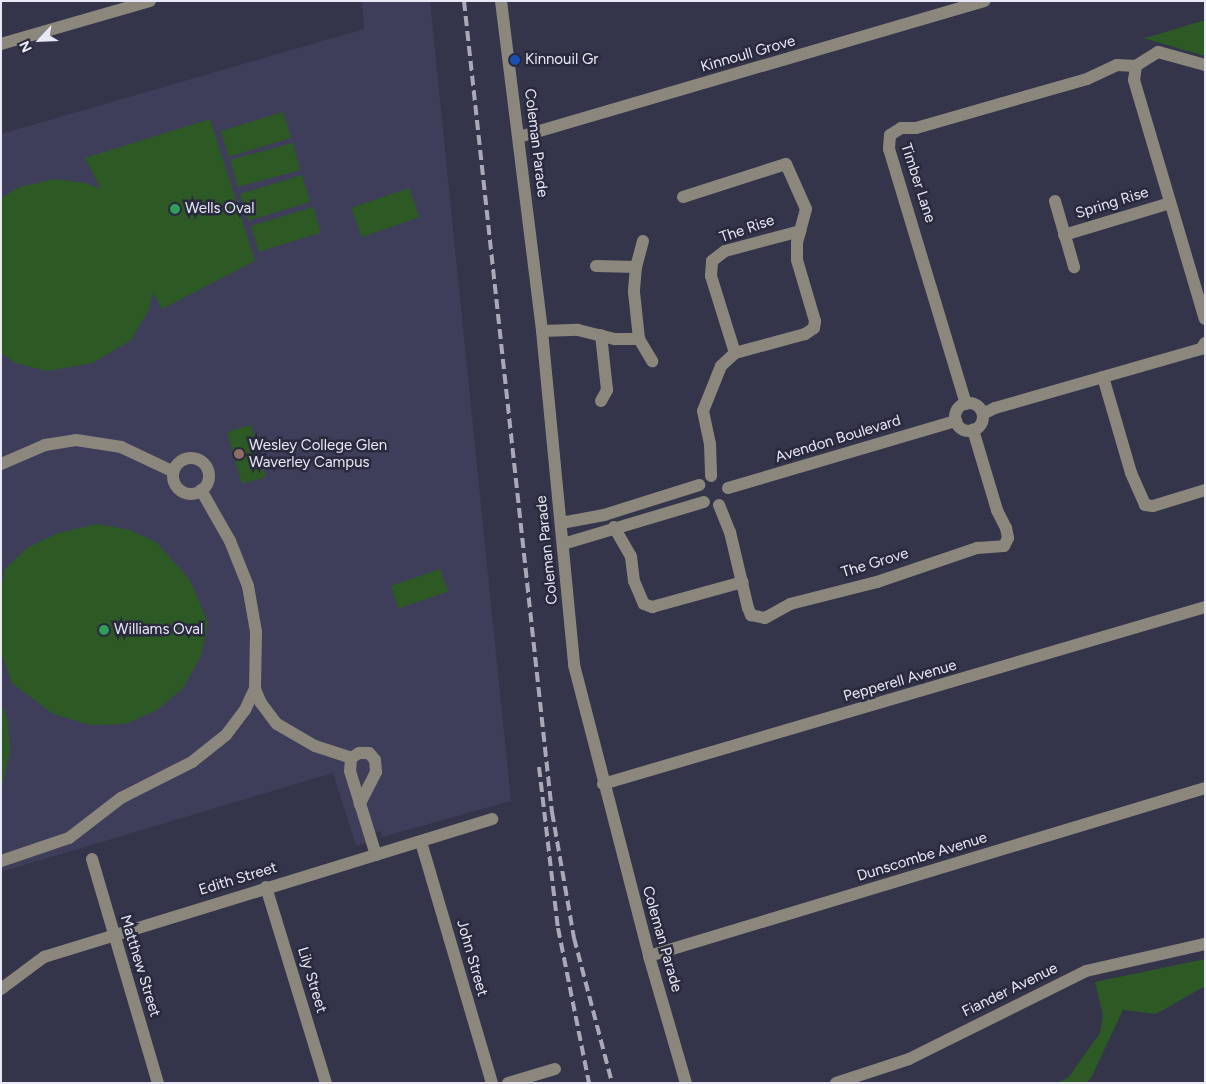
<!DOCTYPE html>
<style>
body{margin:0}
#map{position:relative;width:1206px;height:1084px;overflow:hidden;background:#34344a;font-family:Figtree,sans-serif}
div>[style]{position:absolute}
.built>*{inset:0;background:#3e3d5a}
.green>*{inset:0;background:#2d5a24;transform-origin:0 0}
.minor>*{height:12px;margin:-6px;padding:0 6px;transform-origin:6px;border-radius:6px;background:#8c877c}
.minor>.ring{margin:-6px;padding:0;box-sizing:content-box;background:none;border:12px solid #8c877c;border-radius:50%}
.rail>*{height:4px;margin-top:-2px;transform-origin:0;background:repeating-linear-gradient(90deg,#a9a9ba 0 10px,transparent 0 15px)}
.dots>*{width:14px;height:14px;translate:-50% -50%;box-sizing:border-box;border:2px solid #2a2a3f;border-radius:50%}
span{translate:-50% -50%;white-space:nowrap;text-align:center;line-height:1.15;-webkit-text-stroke:5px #2a2a3f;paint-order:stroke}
.street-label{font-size:15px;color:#e8e8f7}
.poi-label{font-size:15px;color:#e8e8f7}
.left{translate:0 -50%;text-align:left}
.frame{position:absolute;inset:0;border:2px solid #e8e8f7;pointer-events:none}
.north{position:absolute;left:15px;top:15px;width:50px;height:50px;-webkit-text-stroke:4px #2a2a3f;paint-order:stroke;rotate:245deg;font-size:14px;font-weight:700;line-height:20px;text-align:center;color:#e8e8f7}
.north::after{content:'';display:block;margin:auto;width:18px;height:22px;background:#e8e8f7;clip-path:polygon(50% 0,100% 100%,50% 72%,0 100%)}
</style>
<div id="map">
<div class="built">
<i style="clip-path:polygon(362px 1px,430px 1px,511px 801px,382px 837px,380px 831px,370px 834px,366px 843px,356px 846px,333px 773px,1px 872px,1px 134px,364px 29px)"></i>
</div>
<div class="green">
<i style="clip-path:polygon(1205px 20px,1205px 56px,1143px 38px,1149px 37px)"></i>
<i style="left:283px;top:112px;width:27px;height:65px;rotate:73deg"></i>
<i style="clip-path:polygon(210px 119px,255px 261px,162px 309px,153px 293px,148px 311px,131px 340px,93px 363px,47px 371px,16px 363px,1px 353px,1px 198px,20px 187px,54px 179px,85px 183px,101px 189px,85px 158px)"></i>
<i style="left:293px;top:143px;width:28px;height:65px;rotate:75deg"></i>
<i style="left:302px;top:175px;width:28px;height:65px;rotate:73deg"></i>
<i style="left:409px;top:188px;width:31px;height:61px;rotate:71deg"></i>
<i style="left:313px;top:207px;width:27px;height:65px;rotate:73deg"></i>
<i style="left:251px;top:425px;width:54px;height:25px;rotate:74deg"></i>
<i style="clip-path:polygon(97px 524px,130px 530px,156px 542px,190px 580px,208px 623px,201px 656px,183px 688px,157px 710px,126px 724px,91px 725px,53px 714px,12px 683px,1px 652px,1px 590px,5px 569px,27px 548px,58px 533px)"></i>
<i style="left:440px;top:569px;width:24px;height:52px;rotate:71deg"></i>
<i style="clip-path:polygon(1px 703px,7px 718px,10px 750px,1px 792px)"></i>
<i style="clip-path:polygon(1205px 959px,1205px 986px,1156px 1014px,1123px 1010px,1091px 1078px,1086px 1083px,1056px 1083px,1068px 1078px,1100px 1033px,1103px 1015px,1095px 982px)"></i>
</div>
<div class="minor">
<i style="left:501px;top:1px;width:333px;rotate:82.9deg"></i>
<i style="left:542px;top:331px;width:336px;rotate:84.5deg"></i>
<i style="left:574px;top:665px;width:301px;rotate:75.5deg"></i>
<i style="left:649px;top:956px;width:132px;rotate:73.8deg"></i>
<i style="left:1px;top:44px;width:155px;rotate:-16.1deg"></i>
<i style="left:1205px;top:65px;width:49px;rotate:-164.5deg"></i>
<i style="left:1158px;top:52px;width:26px;rotate:148deg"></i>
<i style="left:1136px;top:66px;width:14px;rotate:98deg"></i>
<i style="left:1134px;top:80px;width:249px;rotate:73.5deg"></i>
<i style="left:519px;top:137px;width:485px;rotate:-16.3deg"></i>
<i style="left:683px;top:197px;width:108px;rotate:-17.8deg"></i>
<i style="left:786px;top:164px;width:49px;rotate:66deg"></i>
<i style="left:806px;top:209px;width:34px;rotate:105deg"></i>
<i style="left:797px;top:242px;width:18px;rotate:90deg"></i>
<i style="left:797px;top:260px;width:64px;rotate:73.6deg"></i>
<i style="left:815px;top:321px;width:7px;rotate:98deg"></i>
<i style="left:814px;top:328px;width:11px;rotate:146deg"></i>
<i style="left:805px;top:334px;width:73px;rotate:164.8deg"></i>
<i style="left:735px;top:353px;width:19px;rotate:137deg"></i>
<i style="left:721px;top:366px;width:48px;rotate:111.8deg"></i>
<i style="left:703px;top:411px;width:34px;rotate:78deg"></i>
<i style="left:710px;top:444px;width:32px;rotate:88deg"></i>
<i style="left:1055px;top:201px;width:69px;rotate:73.9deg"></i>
<i style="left:1064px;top:235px;width:111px;rotate:-16.8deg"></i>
<i style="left:643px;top:241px;width:27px;rotate:105deg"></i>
<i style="left:636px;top:267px;width:25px;rotate:95deg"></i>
<i style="left:634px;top:292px;width:47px;rotate:83.9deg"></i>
<i style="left:639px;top:339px;width:26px;rotate:59deg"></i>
<i style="left:596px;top:266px;width:40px;rotate:1.4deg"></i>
<i style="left:542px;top:331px;width:36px;rotate:-2deg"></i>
<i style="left:578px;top:330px;width:38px;rotate:14deg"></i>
<i style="left:615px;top:339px;width:24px"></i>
<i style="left:735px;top:353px;width:81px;rotate:-107.3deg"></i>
<i style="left:711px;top:276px;width:15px;rotate:-86deg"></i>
<i style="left:712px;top:261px;width:16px;rotate:-38deg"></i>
<i style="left:725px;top:251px;width:78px;rotate:-14.9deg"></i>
<i style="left:1103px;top:377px;width:100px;rotate:73.7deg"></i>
<i style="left:1131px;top:473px;width:35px;rotate:66deg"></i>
<i style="left:1145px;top:505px;width:8px;rotate:7deg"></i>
<i style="left:1153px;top:506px;width:54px;rotate:-17.1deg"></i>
<i style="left:601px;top:401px;width:13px;rotate:-61deg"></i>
<i style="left:607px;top:390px;width:55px;rotate:-96.2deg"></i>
<i class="ring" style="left:955px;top:403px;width:16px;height:16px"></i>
<i style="left:966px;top:404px;width:266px;rotate:-106.8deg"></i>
<i style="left:889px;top:149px;width:14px;rotate:-86deg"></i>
<i style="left:890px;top:135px;width:13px;rotate:-32deg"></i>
<i style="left:901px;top:128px;width:15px"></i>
<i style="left:916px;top:128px;width:178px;rotate:-16deg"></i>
<i style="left:1087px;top:79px;width:33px;rotate:-25deg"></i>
<i style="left:1117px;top:65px;width:19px;rotate:3deg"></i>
<i style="left:983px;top:414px;width:13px;rotate:-27deg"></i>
<i style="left:995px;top:408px;width:214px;rotate:-16deg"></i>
<i style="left:1201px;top:349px;width:7px;rotate:-56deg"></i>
<i class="ring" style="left:173px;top:458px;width:24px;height:24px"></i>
<i style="left:1px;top:464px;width:48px;rotate:-23.4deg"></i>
<i style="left:45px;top:445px;width:31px;rotate:-9deg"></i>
<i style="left:76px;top:440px;width:46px;rotate:8.8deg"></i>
<i style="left:121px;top:447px;width:56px;rotate:25.2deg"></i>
<i style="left:728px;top:488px;width:238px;rotate:-16.4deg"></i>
<i style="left:201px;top:490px;width:59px;rotate:60.4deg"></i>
<i style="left:230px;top:541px;width:48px;rotate:68.2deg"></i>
<i style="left:248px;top:586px;width:47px;rotate:80.1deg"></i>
<i style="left:256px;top:632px;width:57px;rotate:91deg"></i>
<i style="left:255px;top:689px;width:15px;rotate:67deg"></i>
<i style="left:261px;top:703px;width:26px;rotate:53deg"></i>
<i style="left:277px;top:724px;width:44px;rotate:30.1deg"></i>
<i style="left:315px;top:746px;width:38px;rotate:18deg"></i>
<i style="left:351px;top:758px;width:9px;rotate:-32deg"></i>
<i style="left:359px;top:753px;width:10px"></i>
<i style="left:369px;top:753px;width:9px;rotate:49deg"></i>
<i style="left:375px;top:760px;width:12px;rotate:85deg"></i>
<i style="left:376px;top:772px;width:36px;rotate:117deg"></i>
<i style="left:719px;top:505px;width:29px;rotate:68deg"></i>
<i style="left:730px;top:532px;width:78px;rotate:76.7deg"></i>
<i style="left:748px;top:608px;width:8px;rotate:67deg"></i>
<i style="left:751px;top:615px;width:14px;rotate:12deg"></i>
<i style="left:765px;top:618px;width:29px;rotate:-29deg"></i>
<i style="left:790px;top:604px;width:90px;rotate:-14.2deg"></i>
<i style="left:877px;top:582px;width:106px;rotate:-18.8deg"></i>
<i style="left:977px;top:548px;width:27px;rotate:-4deg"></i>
<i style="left:1004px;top:546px;width:9px;rotate:-63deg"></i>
<i style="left:1008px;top:538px;width:10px;rotate:-101deg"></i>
<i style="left:1006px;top:528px;width:20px;rotate:-117deg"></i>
<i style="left:997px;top:510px;width:84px;rotate:-106.7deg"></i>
<i style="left:561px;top:523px;width:44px;rotate:-10.5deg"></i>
<i style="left:604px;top:515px;width:100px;rotate:-17.5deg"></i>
<i style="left:614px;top:527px;width:34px;rotate:60deg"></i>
<i style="left:631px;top:557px;width:24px;rotate:83deg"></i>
<i style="left:634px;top:581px;width:25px;rotate:67deg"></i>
<i style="left:644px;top:604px;width:9px;rotate:21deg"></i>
<i style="left:652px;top:607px;width:94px;rotate:-15.4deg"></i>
<i style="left:563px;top:544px;width:147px;rotate:-16.6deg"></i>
<i style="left:351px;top:758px;width:13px;rotate:94deg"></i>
<i style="left:350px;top:771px;width:88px;rotate:72.8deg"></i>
<i style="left:603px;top:784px;width:627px;rotate:-16.38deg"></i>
<i style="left:421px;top:842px;width:251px;rotate:73.6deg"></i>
<i style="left:92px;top:859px;width:234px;rotate:73.6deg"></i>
<i style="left:1px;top:861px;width:72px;rotate:-18.7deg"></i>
<i style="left:69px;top:838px;width:66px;rotate:-37.6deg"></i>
<i style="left:121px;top:798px;width:80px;rotate:-26.9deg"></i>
<i style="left:192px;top:762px;width:43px;rotate:-38.5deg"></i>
<i style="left:226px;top:735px;width:31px;rotate:-53deg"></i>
<i style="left:245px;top:710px;width:23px;rotate:-65deg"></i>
<i style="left:266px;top:887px;width:205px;rotate:73deg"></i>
<i style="left:649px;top:956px;width:581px;rotate:-16.81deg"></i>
<i style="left:1px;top:989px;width:54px;rotate:-36.7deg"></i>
<i style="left:44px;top:957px;width:469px;rotate:-17.1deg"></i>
<i style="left:508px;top:1083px;width:49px;rotate:-16.6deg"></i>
<i style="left:836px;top:1083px;width:77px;rotate:-18.2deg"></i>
<i style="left:909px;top:1059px;width:198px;rotate:-26.4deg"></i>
<i style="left:1086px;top:971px;width:122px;rotate:-12.8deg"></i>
</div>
<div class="rail">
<i style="left:464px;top:1px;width:816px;rotate:83.81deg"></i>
<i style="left:552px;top:812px;width:128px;rotate:80.1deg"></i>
<i style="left:574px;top:938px;width:150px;rotate:75.3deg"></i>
<i style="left:539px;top:767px;width:162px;rotate:83.3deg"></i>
<i style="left:558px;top:928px;width:158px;rotate:78.7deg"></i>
</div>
<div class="dots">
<i style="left:515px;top:60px;background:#1a4fb4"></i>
<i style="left:175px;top:209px;background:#2e9e5b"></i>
<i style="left:239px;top:454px;background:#8d6e63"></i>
<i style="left:104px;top:630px;background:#2e9e5b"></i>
</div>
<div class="street-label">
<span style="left:748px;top:54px;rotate:-16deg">Kinnoull Grove</span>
<span style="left:536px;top:143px;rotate:83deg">Coleman Parade</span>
<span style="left:918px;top:183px;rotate:72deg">Timber Lane</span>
<span style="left:1112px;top:203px;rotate:-17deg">Spring Rise</span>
<span style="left:747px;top:229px;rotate:-19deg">The Rise</span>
<span style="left:838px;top:439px;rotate:-17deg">Avendon Boulevard</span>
<span style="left:547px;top:550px;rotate:-96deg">Coleman Parade</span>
<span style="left:875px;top:563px;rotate:-17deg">The Grove</span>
<span style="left:900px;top:681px;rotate:-16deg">Pepperell Avenue</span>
<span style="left:922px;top:857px;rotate:-17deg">Dunscombe Avenue</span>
<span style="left:238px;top:879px;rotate:-17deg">Edith Street</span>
<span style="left:662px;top:939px;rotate:74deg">Coleman Parade</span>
<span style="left:472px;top:958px;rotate:74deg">John Street</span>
<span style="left:140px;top:966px;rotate:73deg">Matthew Street</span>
<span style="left:312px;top:980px;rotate:73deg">Lily Street</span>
<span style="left:1010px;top:990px;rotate:-26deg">Fiander Avenue</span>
</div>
<div class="poi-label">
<span class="left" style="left:525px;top:60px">Kinnouil Gr</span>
<span class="left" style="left:185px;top:209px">Wells Oval</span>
<span class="left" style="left:249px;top:454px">Wesley College Glen<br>Waverley Campus</span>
<span class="left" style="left:114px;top:630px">Williams Oval</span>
</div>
<div class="frame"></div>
<div class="north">N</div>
</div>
